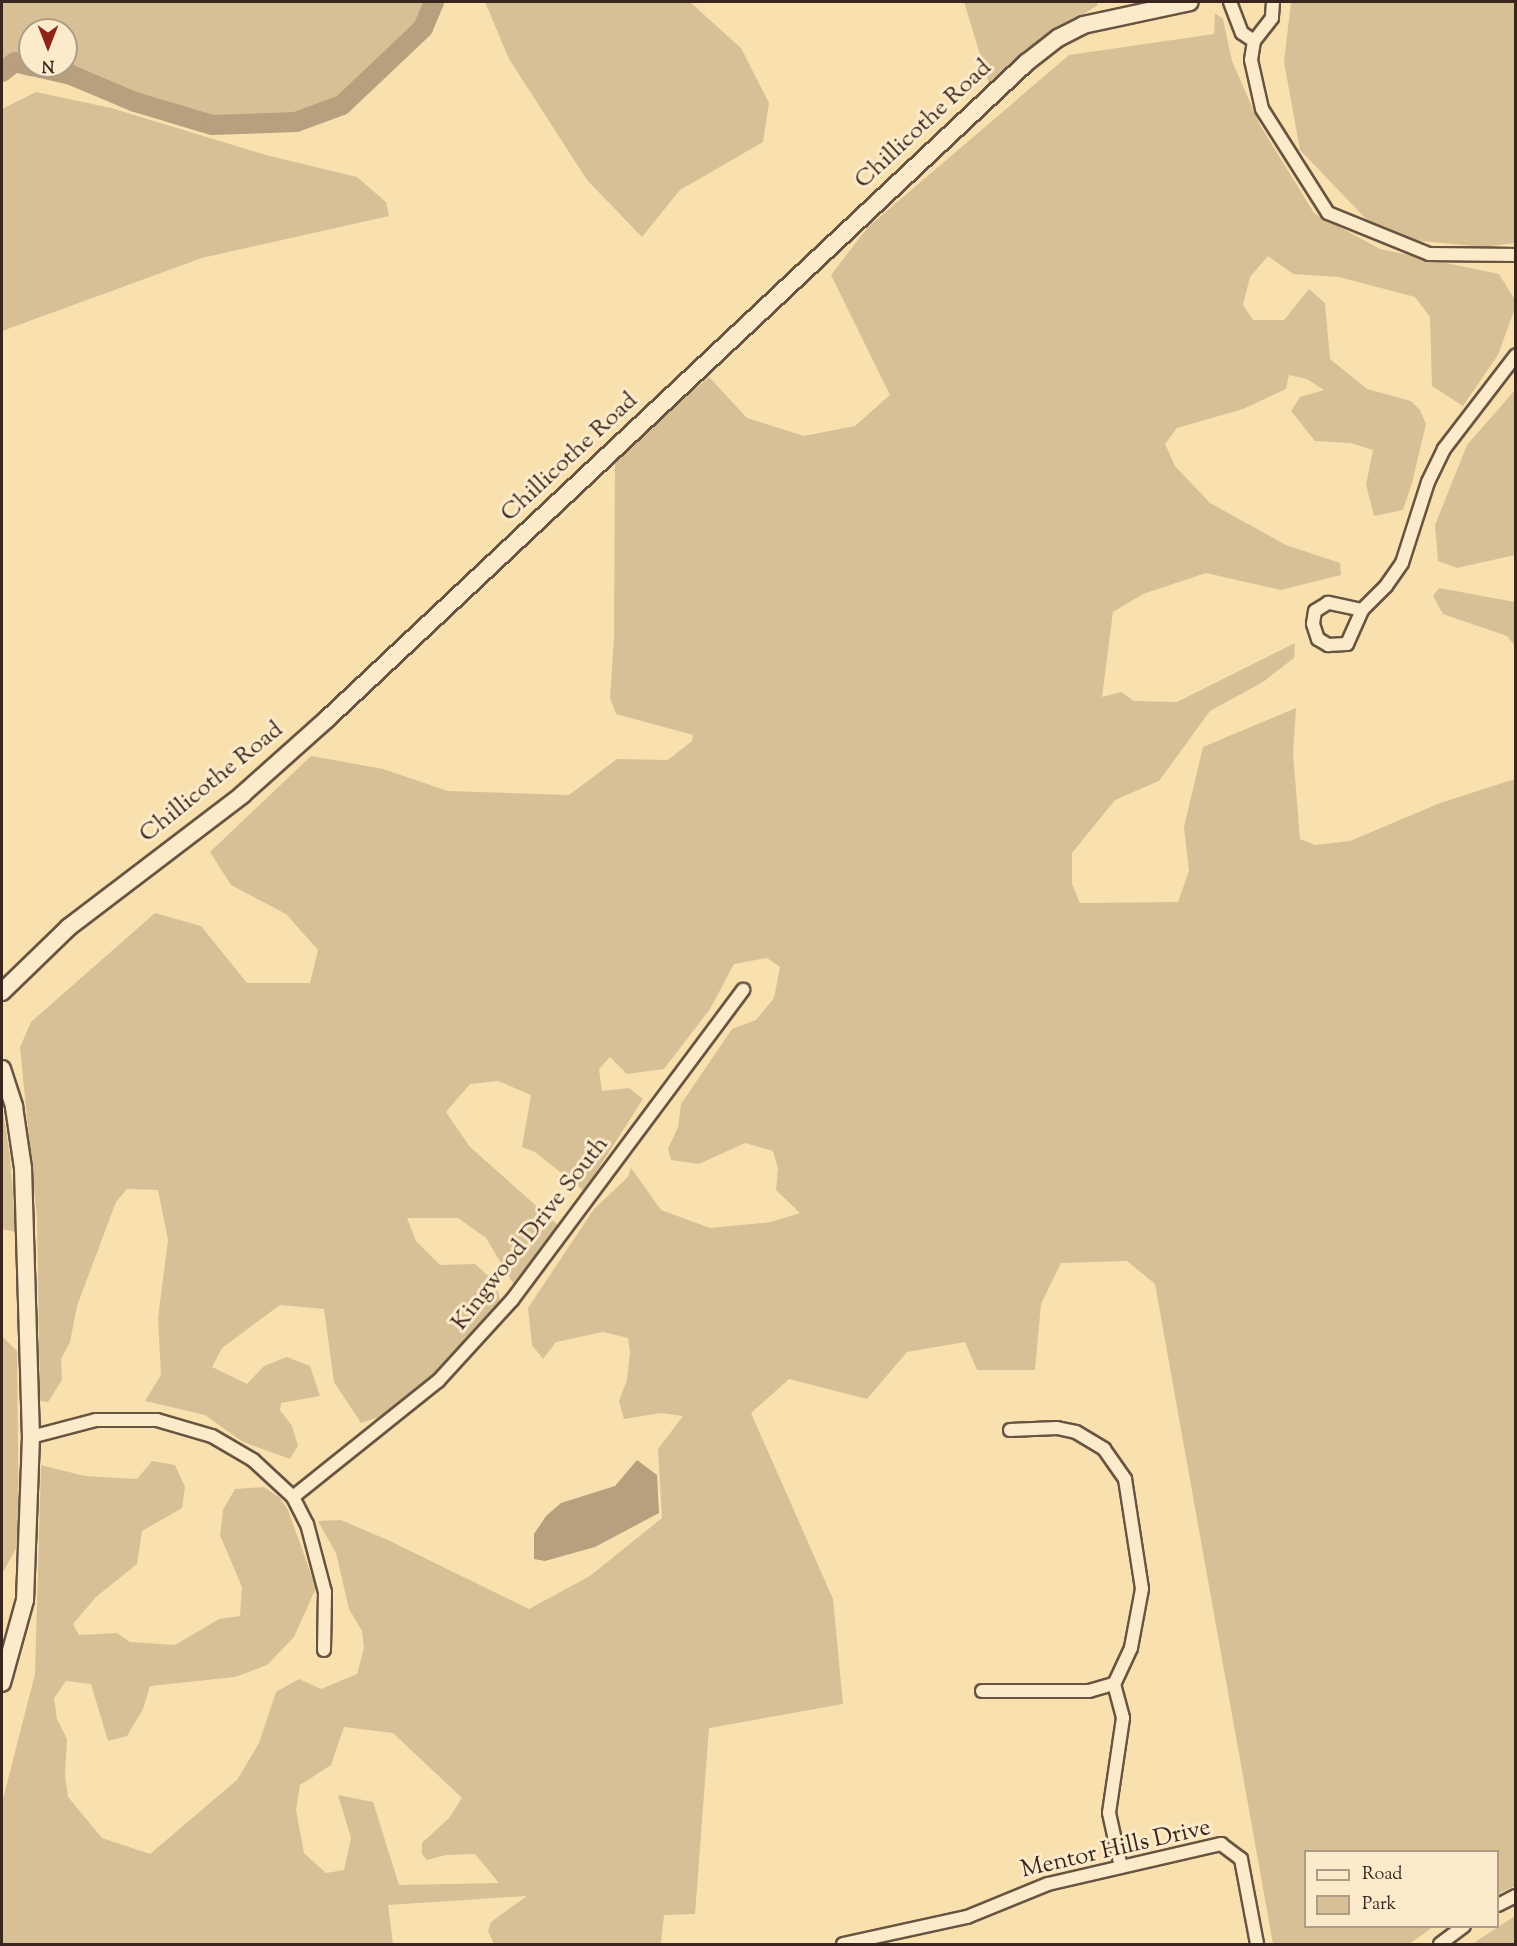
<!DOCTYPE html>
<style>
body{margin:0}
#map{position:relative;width:1517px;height:1946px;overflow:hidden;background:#f9e0af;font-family:"Sorts Mill Goudy",serif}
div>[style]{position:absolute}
.green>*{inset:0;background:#d8c096}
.water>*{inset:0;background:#b8a07e}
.river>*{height:20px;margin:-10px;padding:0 10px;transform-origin:10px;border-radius:10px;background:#b8a07e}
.roads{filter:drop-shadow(2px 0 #695442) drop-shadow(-2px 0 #695442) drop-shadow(0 2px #695442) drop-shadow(0 -2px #695442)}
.minor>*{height:12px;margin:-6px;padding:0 6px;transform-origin:6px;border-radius:6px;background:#fbebcb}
.secondary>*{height:16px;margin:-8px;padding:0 8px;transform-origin:8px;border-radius:8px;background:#fbebcb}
span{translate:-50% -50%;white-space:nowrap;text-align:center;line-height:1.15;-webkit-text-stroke:6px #fbebcb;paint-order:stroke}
.street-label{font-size:24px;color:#39251e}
.frame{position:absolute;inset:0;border:3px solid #39251e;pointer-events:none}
.legend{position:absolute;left:1304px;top:1850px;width:195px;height:78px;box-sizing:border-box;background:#fbebcb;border:2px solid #ad9c86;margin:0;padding:8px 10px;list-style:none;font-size:18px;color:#39251e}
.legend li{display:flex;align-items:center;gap:12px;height:30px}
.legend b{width:30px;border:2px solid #ad9c86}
.north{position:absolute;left:18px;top:18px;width:60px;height:60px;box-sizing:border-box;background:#fbebcb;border:2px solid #ad9c86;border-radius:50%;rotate:180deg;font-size:16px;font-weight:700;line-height:24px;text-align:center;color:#39251e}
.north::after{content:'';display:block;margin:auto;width:21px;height:27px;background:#8f2418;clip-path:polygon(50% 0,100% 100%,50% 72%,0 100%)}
</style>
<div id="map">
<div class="green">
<i style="clip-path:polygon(2px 2px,434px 2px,423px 28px,342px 105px,296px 122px,212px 125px,135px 102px,71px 75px,32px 66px,66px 66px,66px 30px,30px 30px,30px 66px,15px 62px,2px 72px)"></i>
<i style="clip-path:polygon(485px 2px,690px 2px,741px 48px,769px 103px,763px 142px,680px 190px,642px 237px,587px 180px,509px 59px)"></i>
<i style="clip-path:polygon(964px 2px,1097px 2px,1098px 5px,1029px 48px,989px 84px)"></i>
<i style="clip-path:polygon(1291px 2px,1515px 2px,1515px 243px,1484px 247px,1411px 240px,1368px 221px,1300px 150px,1284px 62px)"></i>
<i style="clip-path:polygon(evenodd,1215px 13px,1223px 19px,1232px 61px,1260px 125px,1314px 213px,1380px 249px,1499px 274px,1515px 300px,1515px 308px,1498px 355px,1463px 406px,1432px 386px,1430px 317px,1415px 297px,1339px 277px,1293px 274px,1268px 256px,1250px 277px,1243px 305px,1253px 320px,1284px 320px,1309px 289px,1325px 303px,1330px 359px,1367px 389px,1411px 401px,1420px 410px,1426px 424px,1412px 483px,1403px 510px,1374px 516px,1366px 485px,1373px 450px,1351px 443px,1315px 441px,1291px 411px,1300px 397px,1324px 390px,1307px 379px,1289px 375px,1286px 389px,1243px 409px,1177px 428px,1165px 444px,1175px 466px,1210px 503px,1286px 545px,1340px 563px,1341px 575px,1281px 590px,1206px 573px,1143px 594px,1113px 612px,1102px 697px,1121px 692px,1134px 701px,1177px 702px,1295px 643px,1294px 658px,1263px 682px,1210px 711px,1159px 781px,1115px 800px,1072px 853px,1072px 884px,1080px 903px,1178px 902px,1189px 871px,1184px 827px,1203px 747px,1296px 708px,1293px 753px,1300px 839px,1315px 845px,1350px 841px,1440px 803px,1515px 779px,1515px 1886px,1498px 1894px,1498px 1852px,1306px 1852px,1306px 1926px,1433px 1927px,1409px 1944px,1273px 1944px,1155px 1284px,1127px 1261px,1061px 1263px,1041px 1304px,1035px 1370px,977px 1370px,965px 1342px,907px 1352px,867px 1399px,789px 1379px,751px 1413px,833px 1599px,843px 1704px,709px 1728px,695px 1914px,664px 1915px,661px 1944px,494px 1944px,488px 1931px,491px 1922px,527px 1896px,388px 1905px,393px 1944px,2px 1944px,2px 1803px,35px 1674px,41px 1465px,85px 1476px,137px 1479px,152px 1461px,175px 1465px,185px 1487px,182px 1508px,142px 1531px,137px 1564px,96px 1597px,73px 1624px,79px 1635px,117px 1633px,130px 1642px,175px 1645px,219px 1619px,240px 1616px,242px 1587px,220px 1535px,223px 1510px,235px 1489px,264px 1487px,280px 1498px,288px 1510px,316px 1588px,294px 1637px,267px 1665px,235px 1677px,150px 1686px,143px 1709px,127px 1736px,108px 1741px,91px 1684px,66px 1681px,54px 1698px,57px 1719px,67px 1739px,65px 1775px,68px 1797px,102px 1838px,150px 1854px,237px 1780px,259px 1743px,276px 1692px,299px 1679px,321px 1689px,357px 1674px,364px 1648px,362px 1631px,349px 1609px,336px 1553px,318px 1521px,341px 1520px,390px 1541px,529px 1609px,590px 1576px,662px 1518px,658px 1449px,683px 1416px,661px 1413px,624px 1419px,619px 1401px,627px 1380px,630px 1352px,628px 1338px,603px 1332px,556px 1342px,543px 1359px,532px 1345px,528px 1308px,594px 1209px,628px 1177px,631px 1168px,661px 1210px,710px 1228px,771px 1222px,800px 1213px,776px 1190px,778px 1169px,773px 1151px,745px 1143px,699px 1164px,671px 1160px,668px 1149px,678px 1127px,681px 1104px,732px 1029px,756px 1020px,774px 998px,780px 967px,767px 958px,734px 964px,710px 1009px,664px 1069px,627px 1074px,610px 1057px,599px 1069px,602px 1091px,629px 1088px,643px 1099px,584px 1191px,535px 1152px,522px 1147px,531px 1095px,498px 1081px,470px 1084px,446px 1112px,470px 1147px,559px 1226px,513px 1283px,486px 1238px,458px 1218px,407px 1218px,416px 1241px,440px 1265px,475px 1264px,496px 1283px,501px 1304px,437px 1373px,379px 1417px,361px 1423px,334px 1382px,324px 1309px,280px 1305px,222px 1348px,212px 1367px,247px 1384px,264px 1366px,287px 1357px,310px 1366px,320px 1396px,281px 1403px,280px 1410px,292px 1426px,298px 1446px,290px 1459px,243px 1442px,205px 1415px,145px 1401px,161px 1375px,158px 1318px,168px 1240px,158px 1190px,127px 1189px,116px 1202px,77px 1306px,70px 1342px,61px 1359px,62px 1380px,48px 1402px,40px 1401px,37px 1218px,20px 1047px,31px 1022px,155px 913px,201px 926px,247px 983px,310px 983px,318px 950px,286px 914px,231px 885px,210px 852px,311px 756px,383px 769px,448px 791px,569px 795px,617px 759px,668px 760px,692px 741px,693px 735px,616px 714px,610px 698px,614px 638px,615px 456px,709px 377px,747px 418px,804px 436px,855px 426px,890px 395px,831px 275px,868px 227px,1069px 55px,1214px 34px,1215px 13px,344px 1727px,393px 1733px,462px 1798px,449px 1818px,422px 1843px,422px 1854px,427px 1860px,446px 1855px,475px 1854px,499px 1883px,399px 1885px,373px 1802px,338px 1795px,351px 1838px,344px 1870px,326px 1873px,304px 1853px,296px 1810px,300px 1785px,331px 1765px,344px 1727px)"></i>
<i style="clip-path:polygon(36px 92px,111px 108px,266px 155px,357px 177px,386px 202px,389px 216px,202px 258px,2px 331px,2px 109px)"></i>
<i style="clip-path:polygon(1515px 390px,1515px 555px,1457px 568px,1438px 561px,1435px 525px,1467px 445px)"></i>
<i style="clip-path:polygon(1439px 588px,1515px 602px,1515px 646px,1507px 636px,1443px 614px,1433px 596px)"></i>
<i style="clip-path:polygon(2px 1104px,10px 1157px,16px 1232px,2px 1229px)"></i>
<i style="clip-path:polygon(2px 1336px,17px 1351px,19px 1543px,2px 1574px)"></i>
<i style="clip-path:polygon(1515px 1916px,1515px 1944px,1473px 1944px,1478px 1940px)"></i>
</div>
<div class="water">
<i style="clip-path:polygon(637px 1460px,657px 1475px,659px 1513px,595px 1547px,545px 1561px,534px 1559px,534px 1534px,546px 1516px,561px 1503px,615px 1486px)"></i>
</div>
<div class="river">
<i style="left:32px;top:66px;width:40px;rotate:13deg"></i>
<i style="left:71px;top:75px;width:69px;rotate:22.9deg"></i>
<i style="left:135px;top:102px;width:80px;rotate:16.6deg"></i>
<i style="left:212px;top:125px;width:84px;rotate:-2deg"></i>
<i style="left:296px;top:122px;width:49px;rotate:-20.3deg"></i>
<i style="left:342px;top:105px;width:112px;rotate:-43.5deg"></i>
<i style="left:423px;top:28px;width:28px;rotate:-67deg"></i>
<i style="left:2px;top:72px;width:16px;rotate:-38deg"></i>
<i style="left:15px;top:62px;width:16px;rotate:15deg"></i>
</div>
<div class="roads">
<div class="minor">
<i style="left:1230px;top:2px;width:33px;rotate:69deg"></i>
<i style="left:1242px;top:33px;width:14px;rotate:34deg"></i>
<i style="left:1273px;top:2px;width:16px;rotate:94deg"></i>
<i style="left:1272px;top:18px;width:29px;rotate:128deg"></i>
<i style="left:1254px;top:41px;width:19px;rotate:99deg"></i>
<i style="left:1251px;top:60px;width:50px;rotate:77.3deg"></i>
<i style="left:1262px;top:109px;width:123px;rotate:57.6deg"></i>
<i style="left:1328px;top:213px;width:109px;rotate:22.1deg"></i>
<i style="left:1429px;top:254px;width:87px;rotate:0.7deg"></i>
<i style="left:1362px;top:610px;width:35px;rotate:-168deg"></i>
<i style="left:1328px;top:603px;width:15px;rotate:148deg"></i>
<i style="left:1315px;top:611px;width:13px;rotate:99deg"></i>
<i style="left:1313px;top:624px;width:16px;rotate:72deg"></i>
<i style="left:1318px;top:639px;width:12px;rotate:31deg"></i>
<i style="left:1328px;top:645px;width:19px;rotate:-3deg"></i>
<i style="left:1347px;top:644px;width:37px;rotate:-66deg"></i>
<i style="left:1362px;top:610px;width:34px;rotate:-45deg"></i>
<i style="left:1386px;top:586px;width:28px;rotate:-55deg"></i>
<i style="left:1402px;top:563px;width:85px;rotate:-72.2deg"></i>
<i style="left:1428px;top:482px;width:37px;rotate:-64deg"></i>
<i style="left:1444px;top:449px;width:118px;rotate:-52.5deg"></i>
<i style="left:1010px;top:1430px;width:47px;rotate:-2.4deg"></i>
<i style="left:1057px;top:1428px;width:19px;rotate:12deg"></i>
<i style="left:1076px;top:1432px;width:33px;rotate:31deg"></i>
<i style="left:1104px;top:1449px;width:37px;rotate:55deg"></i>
<i style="left:1125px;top:1479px;width:111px;rotate:81.2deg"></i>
<i style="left:1142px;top:1589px;width:60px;rotate:100.6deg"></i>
<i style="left:1131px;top:1648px;width:40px;rotate:115deg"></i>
<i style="left:31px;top:1437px;width:67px;rotate:-14.7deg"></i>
<i style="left:96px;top:1420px;width:61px"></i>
<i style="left:157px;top:1420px;width:57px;rotate:16.2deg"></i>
<i style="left:212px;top:1436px;width:48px;rotate:30.3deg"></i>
<i style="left:253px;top:1460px;width:54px;rotate:42.8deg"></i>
<i style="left:293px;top:1497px;width:30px;rotate:63deg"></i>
<i style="left:307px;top:1524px;width:70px;rotate:75.2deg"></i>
<i style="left:325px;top:1592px;width:58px;rotate:91deg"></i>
<i style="left:293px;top:1497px;width:186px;rotate:-38.7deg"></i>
<i style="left:438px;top:1381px;width:110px;rotate:-47.6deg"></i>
<i style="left:512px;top:1300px;width:387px;rotate:-53.3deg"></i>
<i style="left:1114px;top:1684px;width:35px;rotate:75deg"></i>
<i style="left:1123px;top:1718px;width:96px;rotate:98.4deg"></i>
<i style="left:1109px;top:1813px;width:55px;rotate:77.5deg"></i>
<i style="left:982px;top:1691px;width:107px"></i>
<i style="left:1089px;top:1691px;width:26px;rotate:-16deg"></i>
<i style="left:1498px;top:1905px;width:20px;rotate:-27deg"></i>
<i style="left:843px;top:1944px;width:127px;rotate:-12.3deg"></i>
<i style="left:967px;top:1917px;width:87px;rotate:-22.2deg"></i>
<i style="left:1048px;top:1884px;width:178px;rotate:-13deg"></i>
<i style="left:1221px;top:1844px;width:25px;rotate:37deg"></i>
<i style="left:1241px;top:1859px;width:86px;rotate:79.3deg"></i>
<i style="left:1440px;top:1944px;width:30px;rotate:-37deg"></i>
</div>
<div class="secondary">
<i style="left:2px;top:992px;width:93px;rotate:-44.1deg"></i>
<i style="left:69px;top:927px;width:218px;rotate:-37.3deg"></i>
<i style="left:242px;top:795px;width:114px;rotate:-41.8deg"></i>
<i style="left:327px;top:719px;width:959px;rotate:-43.18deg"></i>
<i style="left:1026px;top:63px;width:41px;rotate:-38deg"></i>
<i style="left:1058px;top:38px;width:28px;rotate:-27deg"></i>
<i style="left:1083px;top:25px;width:109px;rotate:-12.1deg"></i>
<i style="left:2px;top:1069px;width:40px;rotate:72deg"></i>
<i style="left:14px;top:1107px;width:62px;rotate:81.6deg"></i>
<i style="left:23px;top:1168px;width:269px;rotate:88.3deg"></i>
<i style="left:31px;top:1437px;width:163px;rotate:92.1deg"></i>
<i style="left:25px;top:1600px;width:86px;rotate:105.5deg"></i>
</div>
</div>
<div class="street-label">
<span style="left:924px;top:125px;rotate:-43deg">Chillicothe Road</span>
<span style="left:570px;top:458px;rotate:-43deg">Chillicothe Road</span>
<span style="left:212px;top:783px;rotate:-39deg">Chillicothe Road</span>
<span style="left:531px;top:1234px;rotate:-52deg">Kingwood Drive South</span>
<span style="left:1116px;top:1850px;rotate:-13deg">Mentor Hills Drive</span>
</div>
<div class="frame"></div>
<ul class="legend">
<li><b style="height:8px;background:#fbebcb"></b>Road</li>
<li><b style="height:16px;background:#d8c096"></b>Park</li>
</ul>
<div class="north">N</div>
</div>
